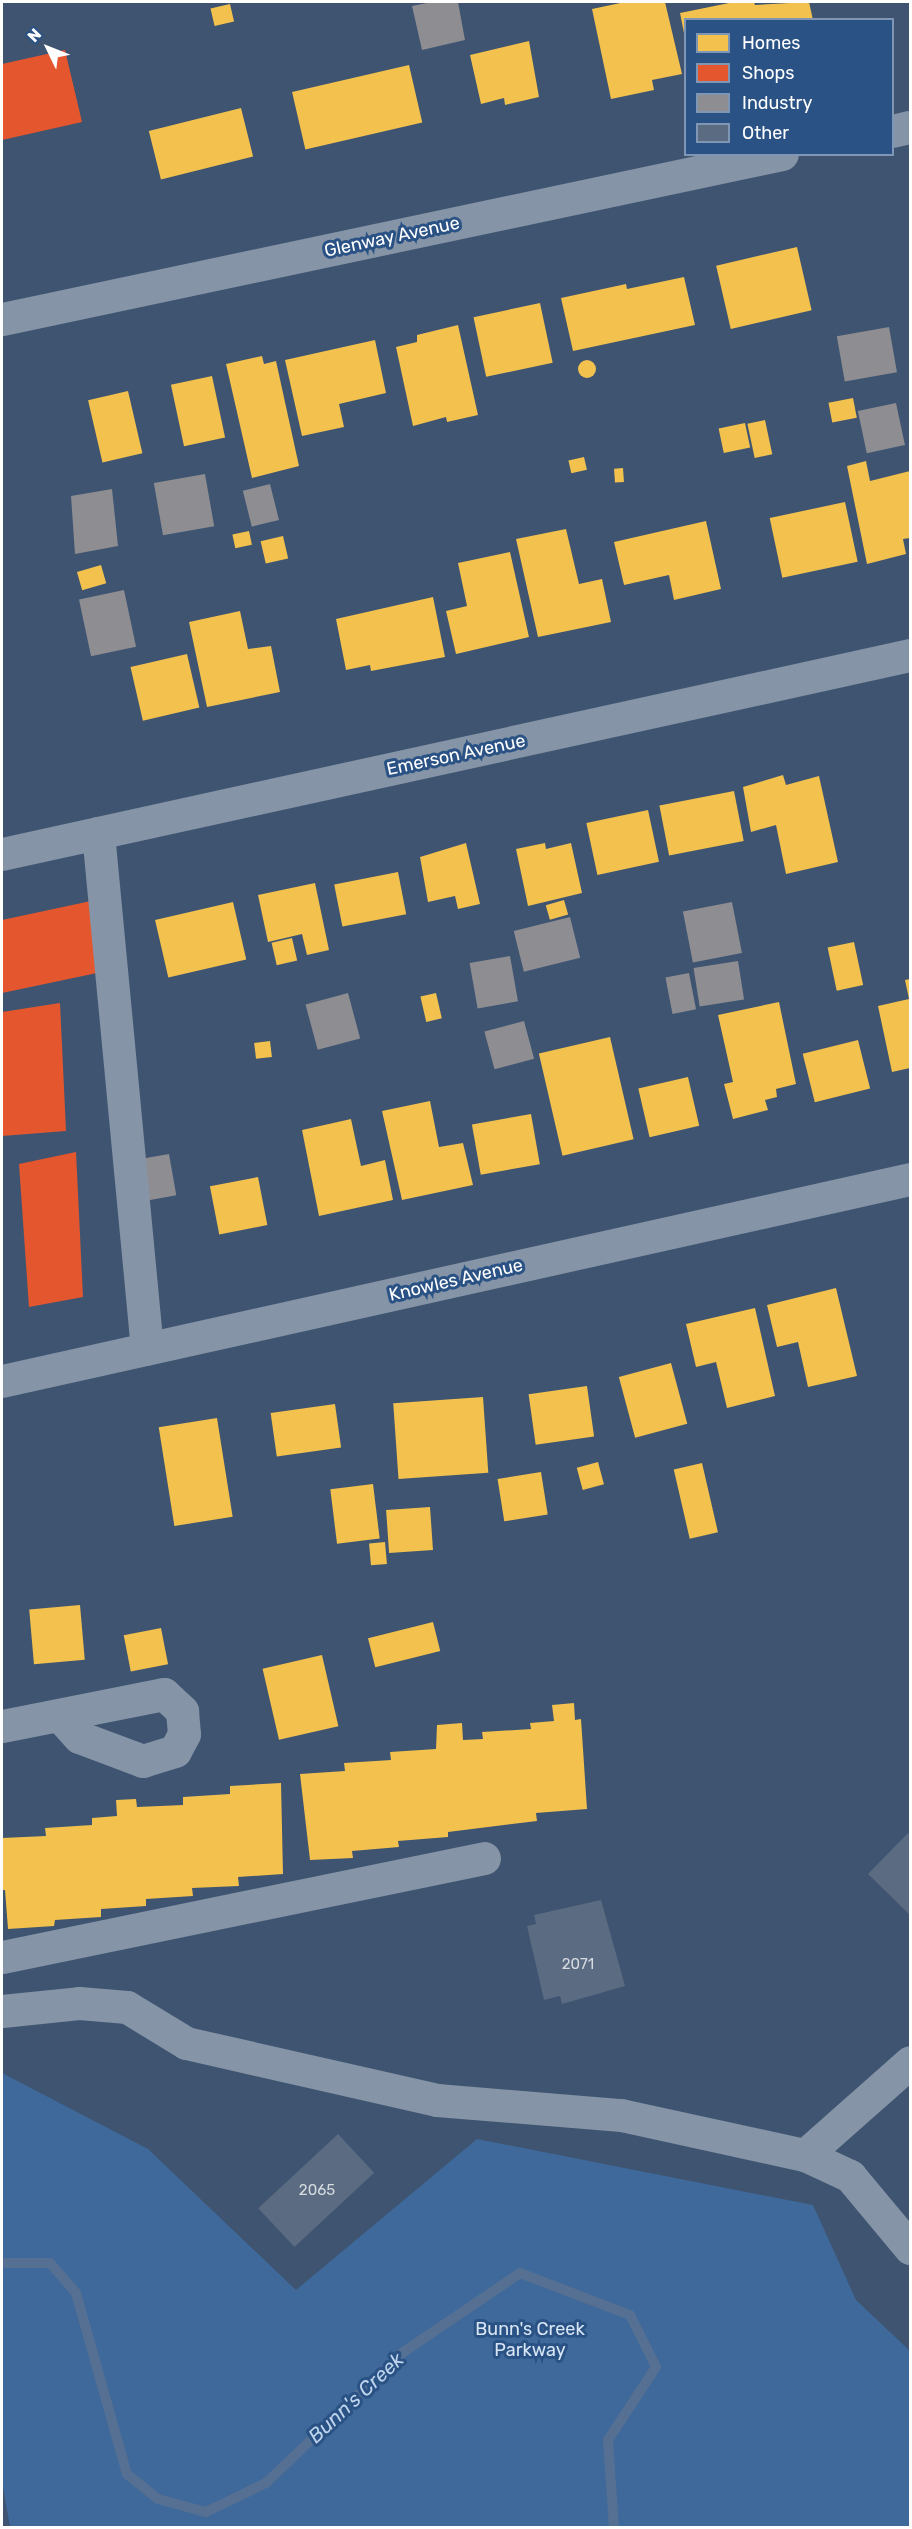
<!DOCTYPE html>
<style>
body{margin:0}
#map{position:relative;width:912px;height:2529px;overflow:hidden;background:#3e5470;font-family:Rubik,sans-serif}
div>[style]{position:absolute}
.green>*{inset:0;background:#3f699a}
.homes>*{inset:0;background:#f2c14e;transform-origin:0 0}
.round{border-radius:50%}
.shops>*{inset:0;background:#e4572e}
.industry>*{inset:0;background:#8d8d92;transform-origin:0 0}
.stream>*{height:10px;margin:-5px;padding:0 5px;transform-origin:5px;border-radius:5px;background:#557093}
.building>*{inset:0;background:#5b6c82;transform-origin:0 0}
.minor>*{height:33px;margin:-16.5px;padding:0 16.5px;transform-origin:16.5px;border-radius:16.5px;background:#8594a6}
span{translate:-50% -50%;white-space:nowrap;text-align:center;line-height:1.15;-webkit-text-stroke:6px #2a5284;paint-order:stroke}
.number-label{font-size:15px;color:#d6dae0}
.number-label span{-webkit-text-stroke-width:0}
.street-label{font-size:18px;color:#fff}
.park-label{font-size:18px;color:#d7e5f5}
.water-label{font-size:20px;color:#bfd5ee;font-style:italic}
.frame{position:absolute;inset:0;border:3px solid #fff;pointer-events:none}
.legend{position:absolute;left:684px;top:18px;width:210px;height:138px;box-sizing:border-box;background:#2a5284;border:2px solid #7f97b5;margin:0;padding:8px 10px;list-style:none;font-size:18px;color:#fff}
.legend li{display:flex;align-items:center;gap:12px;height:30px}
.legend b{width:30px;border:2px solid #7f97b5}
.north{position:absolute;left:18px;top:18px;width:60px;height:60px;-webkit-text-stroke:4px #2a5284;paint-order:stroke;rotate:313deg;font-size:16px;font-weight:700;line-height:24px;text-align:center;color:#fff}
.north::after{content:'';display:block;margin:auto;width:21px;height:27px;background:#fff;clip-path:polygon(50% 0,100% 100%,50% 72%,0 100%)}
</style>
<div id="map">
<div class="green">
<i style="clip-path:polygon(2px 2073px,148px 2149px,296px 2290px,477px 2139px,813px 2205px,856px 2300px,910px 2351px,910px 2527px,10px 2527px,2px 2482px)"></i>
</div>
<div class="homes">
<i style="clip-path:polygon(625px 2px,665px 2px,682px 74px,652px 80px,654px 90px,611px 99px,592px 9px)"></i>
<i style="clip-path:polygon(734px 2px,754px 2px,755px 5px,809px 2px,813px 20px,686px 20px,684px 33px,680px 13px)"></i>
<i style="left:230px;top:4px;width:18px;height:20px;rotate:77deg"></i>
<i style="clip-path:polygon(529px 41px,539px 97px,505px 105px,504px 98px,481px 104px,470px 55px)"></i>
<i style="left:409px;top:65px;width:59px;height:120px;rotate:77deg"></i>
<i style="left:241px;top:108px;width:50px;height:95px;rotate:76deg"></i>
<i style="left:797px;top:247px;width:65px;height:83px;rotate:77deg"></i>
<i style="clip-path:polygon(684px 277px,695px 325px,573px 351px,561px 298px,626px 284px,627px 289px)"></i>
<i style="left:540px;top:303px;width:61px;height:68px;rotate:78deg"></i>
<i style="clip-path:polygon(458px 325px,478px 415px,447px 422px,446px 417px,413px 426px,396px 347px,417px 342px,417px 335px)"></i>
<i style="clip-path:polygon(375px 340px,386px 393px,339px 404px,344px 427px,302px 436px,285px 360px)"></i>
<i style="clip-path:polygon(262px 356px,264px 364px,276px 361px,299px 466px,252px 478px,226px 364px)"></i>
<i class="round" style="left:578px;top:360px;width:18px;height:18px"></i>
<i style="left:212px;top:376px;width:63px;height:42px;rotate:78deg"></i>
<i style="left:128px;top:391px;width:64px;height:41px;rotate:77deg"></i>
<i style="left:853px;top:398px;width:20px;height:25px;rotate:79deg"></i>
<i style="left:765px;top:420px;width:35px;height:18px;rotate:78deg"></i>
<i style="left:745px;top:423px;width:25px;height:27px;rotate:78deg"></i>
<i style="left:584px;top:457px;width:13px;height:16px;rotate:77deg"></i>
<i style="clip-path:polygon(866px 461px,870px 481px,910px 471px,910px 538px,903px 539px,906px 554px,867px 564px,847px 466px)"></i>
<i style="left:623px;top:468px;width:14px;height:9px;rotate:86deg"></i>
<i style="left:845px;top:502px;width:61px;height:77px;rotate:78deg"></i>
<i style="clip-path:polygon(706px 521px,721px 589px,674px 600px,669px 575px,624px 585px,614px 542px)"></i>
<i style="clip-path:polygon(566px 529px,579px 584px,602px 579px,611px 622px,538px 637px,516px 539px)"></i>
<i style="left:249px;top:531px;width:14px;height:17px;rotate:78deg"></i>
<i style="left:283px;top:536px;width:23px;height:23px;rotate:77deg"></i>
<i style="clip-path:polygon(510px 552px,529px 637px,456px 654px,446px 611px,467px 606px,458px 563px)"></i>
<i style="left:101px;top:565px;width:19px;height:25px;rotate:74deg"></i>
<i style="clip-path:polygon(433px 597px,445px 657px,371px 671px,370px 665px,346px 670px,336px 619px)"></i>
<i style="clip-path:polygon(240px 611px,248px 649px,271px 646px,280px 692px,207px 707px,189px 622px)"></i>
<i style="left:187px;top:654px;width:55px;height:58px;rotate:77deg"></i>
<i style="clip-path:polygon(783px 775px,786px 785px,819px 776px,838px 862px,786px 874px,776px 825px,751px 832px,743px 787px)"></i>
<i style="left:734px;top:791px;width:51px;height:76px;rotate:79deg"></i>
<i style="left:648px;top:810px;width:53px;height:63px;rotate:78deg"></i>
<i style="clip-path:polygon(466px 843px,480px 904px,458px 909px,455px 896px,428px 902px,420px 857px)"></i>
<i style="clip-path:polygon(545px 843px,546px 849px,571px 843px,582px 893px,528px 906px,516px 849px)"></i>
<i style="left:398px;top:872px;width:43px;height:65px;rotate:79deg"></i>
<i style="clip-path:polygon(315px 883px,329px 950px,307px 955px,302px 934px,268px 942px,258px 895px)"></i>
<i style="left:564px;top:900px;width:15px;height:19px;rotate:74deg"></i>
<i style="left:233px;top:902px;width:59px;height:80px;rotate:77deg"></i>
<i style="left:292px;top:938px;width:23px;height:21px;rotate:77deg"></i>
<i style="left:854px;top:942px;width:44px;height:27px;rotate:78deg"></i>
<i style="clip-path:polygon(910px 979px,910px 1068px,892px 1072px,878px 1006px,909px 999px,905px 980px)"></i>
<i style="left:436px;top:993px;width:26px;height:16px;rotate:77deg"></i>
<i style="clip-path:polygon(779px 1002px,796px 1084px,776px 1089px,777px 1097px,765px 1100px,768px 1110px,733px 1119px,724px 1084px,733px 1082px,718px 1015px)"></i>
<i style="left:610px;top:1037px;width:105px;height:73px;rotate:77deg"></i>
<i style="left:858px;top:1040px;width:50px;height:57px;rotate:76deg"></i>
<i style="left:270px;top:1041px;width:16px;height:16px;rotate:83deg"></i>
<i style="left:688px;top:1077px;width:50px;height:51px;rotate:77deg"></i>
<i style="clip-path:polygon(430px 1101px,439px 1147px,463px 1143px,473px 1185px,402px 1200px,382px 1111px)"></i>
<i style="left:531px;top:1114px;width:51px;height:60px;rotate:80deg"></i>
<i style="clip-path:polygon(351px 1119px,361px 1166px,385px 1160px,393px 1200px,319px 1216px,302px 1130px)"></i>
<i style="left:258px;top:1177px;width:49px;height:49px;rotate:79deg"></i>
<i style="clip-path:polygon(836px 1288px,857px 1376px,808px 1387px,798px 1342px,777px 1347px,767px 1305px)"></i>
<i style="clip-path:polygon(755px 1308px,775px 1396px,727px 1408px,716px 1362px,696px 1367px,686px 1324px)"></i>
<i style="left:671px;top:1363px;width:63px;height:54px;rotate:75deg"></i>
<i style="left:587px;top:1386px;width:51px;height:59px;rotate:82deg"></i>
<i style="left:483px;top:1397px;width:76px;height:90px;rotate:86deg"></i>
<i style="left:335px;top:1404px;width:44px;height:65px;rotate:82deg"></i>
<i style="left:217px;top:1418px;width:100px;height:59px;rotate:81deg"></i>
<i style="left:598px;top:1462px;width:23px;height:22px;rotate:75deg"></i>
<i style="left:702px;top:1463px;width:71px;height:29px;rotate:77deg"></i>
<i style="left:541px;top:1472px;width:43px;height:44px;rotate:81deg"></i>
<i style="left:373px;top:1484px;width:55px;height:43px;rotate:83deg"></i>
<i style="left:430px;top:1507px;width:43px;height:44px;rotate:86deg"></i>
<i style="left:385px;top:1542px;width:22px;height:16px;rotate:85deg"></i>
<i style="left:80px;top:1605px;width:55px;height:51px;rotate:85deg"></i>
<i style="left:433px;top:1622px;width:30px;height:67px;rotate:76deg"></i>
<i style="left:161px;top:1628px;width:37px;height:38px;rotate:79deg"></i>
<i style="left:322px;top:1655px;width:73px;height:61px;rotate:77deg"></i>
<i style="clip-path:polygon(574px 1703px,575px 1720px,581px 1719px,587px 1809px,536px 1813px,537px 1821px,448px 1832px,448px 1837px,398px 1841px,399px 1847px,352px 1851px,353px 1858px,310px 1860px,300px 1774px,345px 1771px,344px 1763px,391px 1760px,390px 1752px,436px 1749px,437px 1725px,462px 1723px,463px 1740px,483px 1739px,482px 1732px,531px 1729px,530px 1723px,554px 1721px,552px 1705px)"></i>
<i style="clip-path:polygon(281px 1783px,283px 1874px,238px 1877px,239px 1886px,192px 1888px,193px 1896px,146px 1899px,146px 1906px,101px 1909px,101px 1917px,55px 1920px,54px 1926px,8px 1929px,5px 1890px,2px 1890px,2px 1838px,46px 1836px,45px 1828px,92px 1825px,92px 1818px,117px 1816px,116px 1800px,136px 1799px,137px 1807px,183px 1805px,183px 1797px,230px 1794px,230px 1786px)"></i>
</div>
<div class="shops">
<i style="clip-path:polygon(65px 50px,82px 122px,2px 140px,2px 64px)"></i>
<i style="clip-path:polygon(91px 901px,97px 973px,2px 993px,2px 920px)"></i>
<i style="clip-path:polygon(60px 1003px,66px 1131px,2px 1136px,2px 1012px)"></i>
<i style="clip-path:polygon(76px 1152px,83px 1297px,29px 1307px,19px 1164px)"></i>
</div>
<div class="industry">
<i style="clip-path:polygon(432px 2px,458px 2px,465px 40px,422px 50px,412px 6px)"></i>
<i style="left:889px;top:327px;width:46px;height:53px;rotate:80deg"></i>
<i style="left:896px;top:403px;width:43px;height:39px;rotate:78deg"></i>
<i style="left:205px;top:474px;width:53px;height:52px;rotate:80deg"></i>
<i style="left:270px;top:484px;width:37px;height:28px;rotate:76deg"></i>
<i style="clip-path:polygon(112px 489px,118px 546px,75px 554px,71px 496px)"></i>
<i style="left:124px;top:590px;width:58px;height:46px;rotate:78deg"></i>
<i style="left:732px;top:902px;width:52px;height:50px;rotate:79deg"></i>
<i style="left:570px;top:917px;width:42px;height:58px;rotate:76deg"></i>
<i style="left:510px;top:956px;width:46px;height:41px;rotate:80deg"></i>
<i style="left:738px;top:961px;width:39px;height:45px;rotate:81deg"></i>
<i style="left:689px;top:973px;width:37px;height:24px;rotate:79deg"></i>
<i style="left:348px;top:993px;width:47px;height:44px;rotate:75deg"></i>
<i style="left:524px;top:1021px;width:39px;height:41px;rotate:75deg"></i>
<i style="left:169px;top:1154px;width:42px;height:32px;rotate:80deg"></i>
</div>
<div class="stream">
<i style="left:2px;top:2263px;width:48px"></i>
<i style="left:50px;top:2263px;width:40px;rotate:49deg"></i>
<i style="left:76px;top:2293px;width:188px;rotate:74.3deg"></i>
<i style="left:127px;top:2474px;width:40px;rotate:39deg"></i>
<i style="left:158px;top:2499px;width:50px;rotate:15.2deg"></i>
<i style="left:206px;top:2512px;width:67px;rotate:-25.8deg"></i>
<i style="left:266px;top:2483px;width:188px;rotate:-43.7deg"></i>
<i style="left:402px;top:2353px;width:143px;rotate:-34.1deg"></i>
<i style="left:520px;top:2273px;width:118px;rotate:20.9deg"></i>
<i style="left:630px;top:2315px;width:58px;rotate:63.4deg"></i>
<i style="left:656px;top:2367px;width:87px;rotate:123.3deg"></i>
<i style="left:608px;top:2440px;width:88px;rotate:86.1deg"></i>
</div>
<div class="building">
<i style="clip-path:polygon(908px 1833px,910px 1835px,910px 1915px,868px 1874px)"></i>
<i style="clip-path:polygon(601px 1900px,625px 1986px,562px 2004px,560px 1996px,544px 2000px,527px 1926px,536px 1924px,534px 1915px)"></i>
<i style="left:338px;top:2134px;width:53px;height:109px;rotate:47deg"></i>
</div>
<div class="minor">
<i style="left:892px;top:131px;width:18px;rotate:-13deg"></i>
<i style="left:2px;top:319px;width:797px;rotate:-11.94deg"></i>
<i style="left:98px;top:833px;width:518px;rotate:84.58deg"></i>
<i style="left:2px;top:854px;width:930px;rotate:-12.36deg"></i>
<i style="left:2px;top:1381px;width:930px;rotate:-12.54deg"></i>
<i style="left:2px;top:1726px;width:165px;rotate:-11.2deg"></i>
<i style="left:164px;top:1694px;width:25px;rotate:43deg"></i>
<i style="left:182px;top:1711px;width:23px;rotate:85deg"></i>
<i style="left:184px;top:1734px;width:19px;rotate:118deg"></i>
<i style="left:175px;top:1751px;width:34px;rotate:163deg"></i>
<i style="left:143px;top:1761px;width:68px;rotate:-159.4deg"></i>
<i style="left:79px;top:1737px;width:28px;rotate:-132deg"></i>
<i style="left:2px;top:1957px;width:492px;rotate:-11.6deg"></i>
<i style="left:2px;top:2011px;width:77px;rotate:-5.9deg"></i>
<i style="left:79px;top:2003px;width:48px;rotate:4.8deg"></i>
<i style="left:127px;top:2007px;width:69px;rotate:31.4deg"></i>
<i style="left:186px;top:2043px;width:257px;rotate:12.8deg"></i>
<i style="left:437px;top:2100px;width:185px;rotate:4.7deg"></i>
<i style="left:621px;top:2115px;width:188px;rotate:12.3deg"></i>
<i style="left:805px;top:2155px;width:50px;rotate:25deg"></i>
<i style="left:850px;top:2176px;width:94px;rotate:50.2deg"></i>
<i style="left:805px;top:2155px;width:140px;rotate:-41.5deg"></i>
</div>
<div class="number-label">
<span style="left:578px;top:1965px">2071</span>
<span style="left:317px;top:2191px">2065</span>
</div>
<div class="street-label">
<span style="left:392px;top:237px;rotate:-12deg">Glenway Avenue</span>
<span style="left:456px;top:755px;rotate:-12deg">Emerson Avenue</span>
<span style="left:456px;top:1280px;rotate:-13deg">Knowles Avenue</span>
</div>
<div class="park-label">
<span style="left:530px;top:2340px">Bunn's Creek<br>Parkway</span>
</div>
<div class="water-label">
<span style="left:356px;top:2398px;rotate:-43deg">Bunn's Creek</span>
</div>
<div class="frame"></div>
<ul class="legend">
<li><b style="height:16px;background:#f2c14e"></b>Homes</li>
<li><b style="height:16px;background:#e4572e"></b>Shops</li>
<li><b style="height:16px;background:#8d8d92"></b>Industry</li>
<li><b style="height:16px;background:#5b6c82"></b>Other</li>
</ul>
<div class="north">N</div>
</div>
